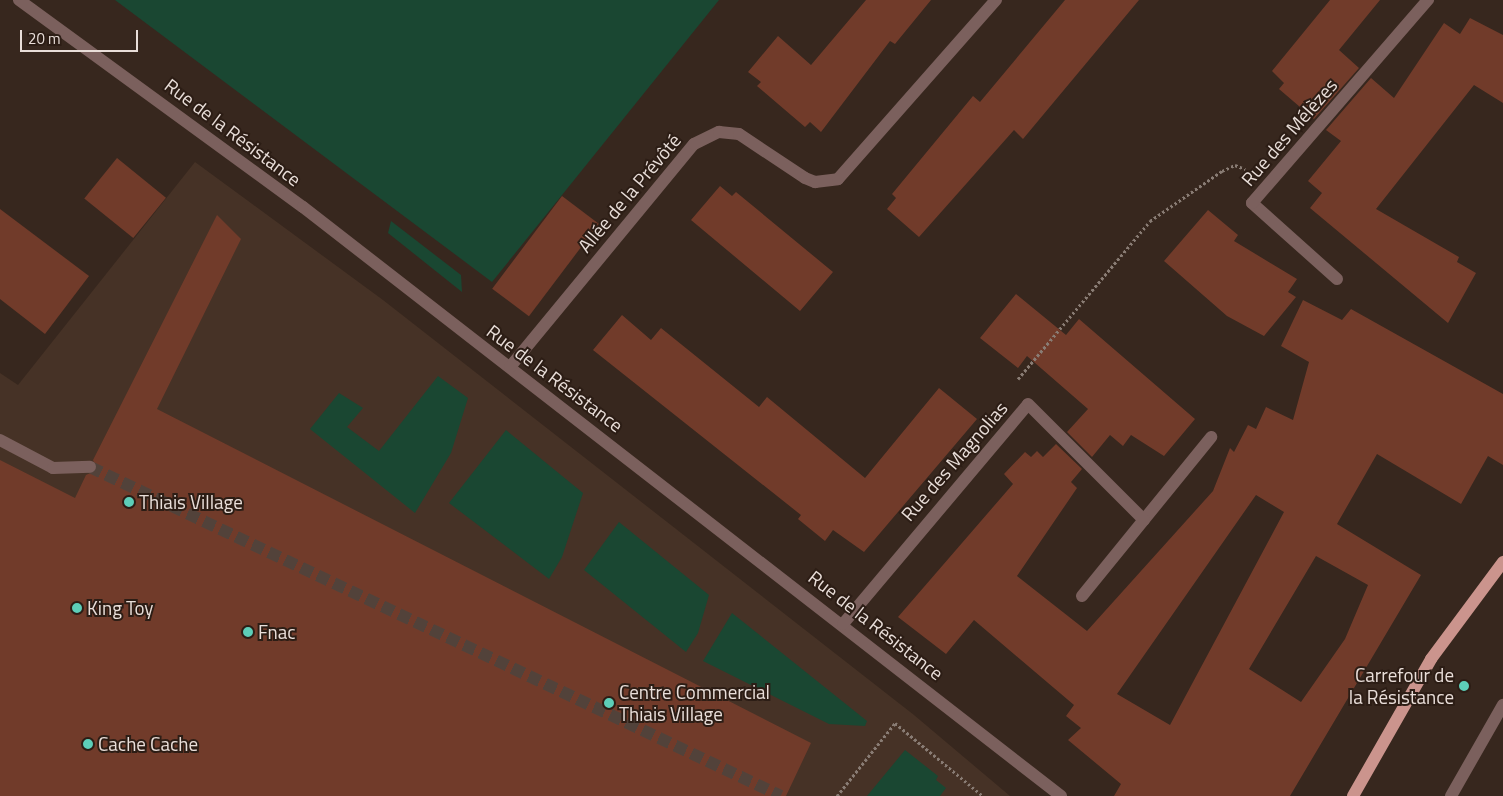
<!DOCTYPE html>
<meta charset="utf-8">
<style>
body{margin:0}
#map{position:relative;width:1503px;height:796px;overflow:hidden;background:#37271e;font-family:"Titillium Web",sans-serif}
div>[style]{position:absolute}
.built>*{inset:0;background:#463226}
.green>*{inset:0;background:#1a4732}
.building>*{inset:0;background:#713b2a;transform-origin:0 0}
.minor-tunnel>*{height:12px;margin-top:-6px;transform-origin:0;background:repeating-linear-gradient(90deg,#52423a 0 12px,transparent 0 18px)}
.path>*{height:3px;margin-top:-1.5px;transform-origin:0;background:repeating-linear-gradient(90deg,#897c74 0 2.5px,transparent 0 5px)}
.minor>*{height:12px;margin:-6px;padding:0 6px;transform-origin:6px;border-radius:6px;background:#7b605d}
.major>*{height:12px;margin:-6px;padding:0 6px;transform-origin:6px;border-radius:6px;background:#cb948d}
.dots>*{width:14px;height:14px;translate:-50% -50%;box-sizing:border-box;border:2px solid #2c1d15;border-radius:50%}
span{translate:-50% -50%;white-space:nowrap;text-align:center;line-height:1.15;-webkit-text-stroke:4px #2c1d15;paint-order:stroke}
.street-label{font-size:19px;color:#e9ded9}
.poi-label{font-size:19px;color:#e9ded9}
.left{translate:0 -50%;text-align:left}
.right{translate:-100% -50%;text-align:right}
.scale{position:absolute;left:20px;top:30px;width:118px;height:22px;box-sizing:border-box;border:2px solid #e9ded9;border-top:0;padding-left:6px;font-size:15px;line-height:18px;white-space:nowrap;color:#e9ded9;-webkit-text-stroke:4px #2c1d15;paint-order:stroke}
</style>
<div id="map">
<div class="built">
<i style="clip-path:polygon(195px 162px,383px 300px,914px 715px,1010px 796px,0 796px,0 373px,18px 385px)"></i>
</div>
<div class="green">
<i style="clip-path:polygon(115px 0,719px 0,492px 282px)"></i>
<i style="clip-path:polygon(391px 221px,461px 275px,462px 292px,388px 233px)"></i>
<i style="clip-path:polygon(438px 376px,468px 398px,451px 453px,415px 513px,310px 429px,339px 393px,363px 408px,347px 427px,379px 451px)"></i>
<i style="clip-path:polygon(506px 430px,583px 493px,562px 557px,549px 579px,449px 503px)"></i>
<i style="clip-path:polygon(619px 522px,709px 595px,698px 633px,686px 652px,584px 570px)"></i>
<i style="clip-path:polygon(732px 613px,867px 721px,865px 726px,829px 724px,703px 661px)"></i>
<i style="clip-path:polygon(905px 750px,938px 776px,936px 780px,946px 788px,940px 796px,867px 796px)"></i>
</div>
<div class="building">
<i style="clip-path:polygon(866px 0,931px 0,895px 44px,890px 41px,821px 132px,810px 122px,805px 127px,757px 86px,761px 82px,748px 72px,778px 36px,811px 65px)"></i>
<i style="clip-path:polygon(1065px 0,1139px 0,1023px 139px,1014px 130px,919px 237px,887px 209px,896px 198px,892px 194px,973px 96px,980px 102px)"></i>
<i style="clip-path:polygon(1330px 0,1380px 0,1339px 50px,1359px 68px,1314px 119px,1279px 89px,1284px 83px,1272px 71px)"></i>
<i style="clip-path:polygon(1470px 18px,1503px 35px,1503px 103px,1474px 85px,1376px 209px,1459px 257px,1457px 262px,1476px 273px,1448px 323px,1310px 208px,1322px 193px,1308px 181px,1341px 141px,1326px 130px,1371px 78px,1394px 98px,1444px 23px,1460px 34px)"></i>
<i style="left:117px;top:158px;width:63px;height:52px;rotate:39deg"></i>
<i style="clip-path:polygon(720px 186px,732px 196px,736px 192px,833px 272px,800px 311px,691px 220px)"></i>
<i style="left:562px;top:196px;width:46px;height:116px;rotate:37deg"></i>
<i style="clip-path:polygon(0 209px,89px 276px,45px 334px,0 299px)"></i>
<i style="clip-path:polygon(1208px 210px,1238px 235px,1234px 241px,1297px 279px,1288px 292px,1296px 297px,1264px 336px,1227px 316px,1164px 261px)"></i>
<i style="clip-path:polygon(217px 215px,241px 239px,157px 409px,811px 743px,786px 796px,0 796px,0 460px,75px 498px,86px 475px,97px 470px,93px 460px)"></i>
<i style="clip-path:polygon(1016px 294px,1066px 335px,1079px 319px,1195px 419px,1164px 456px,1131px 435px,1123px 446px,1110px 435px,1092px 457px,1067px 432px,1088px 409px,1027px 356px,1018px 368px,980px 338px)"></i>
<i style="clip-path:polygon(evenodd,1303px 300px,1342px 320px,1351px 309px,1503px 394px,1503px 465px,1488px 456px,1461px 504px,1377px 454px,1337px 524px,1421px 575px,1290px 796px,1114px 796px,1121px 784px,1068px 740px,1081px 728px,1066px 716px,1074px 705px,974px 620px,946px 654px,898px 617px,1013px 484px,1004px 474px,1025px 452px,1031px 457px,1037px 451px,1043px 457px,1056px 444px,1082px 469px,1071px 482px,1077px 488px,1017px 576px,1087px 631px,1213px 491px,1230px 448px,1234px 452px,1248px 425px,1256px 429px,1266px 407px,1293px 420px,1309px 362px,1281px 346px,1303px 300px,1256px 495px,1284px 512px,1170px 725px,1117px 694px,1256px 495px,1303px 300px,1316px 556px,1368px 585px,1345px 639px,1301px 702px,1249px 669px,1316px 556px)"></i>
<i style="clip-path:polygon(622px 315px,651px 340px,661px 328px,759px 407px,767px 397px,865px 478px,939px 388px,977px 419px,864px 552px,833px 530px,825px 541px,798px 519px,801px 515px,593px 350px)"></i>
</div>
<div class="minor-tunnel">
<i style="left:90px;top:467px;width:765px;rotate:25.46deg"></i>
</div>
<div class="path">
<i style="left:1018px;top:379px;width:206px;rotate:-50.1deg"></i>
<i style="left:1150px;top:221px;width:88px;rotate:-34.8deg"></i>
<i style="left:1222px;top:171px;width:14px;rotate:-25deg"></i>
<i style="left:1235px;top:165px;width:11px;rotate:22deg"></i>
<i style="left:837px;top:796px;width:93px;rotate:-51.5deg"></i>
<i style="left:895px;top:723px;width:114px;rotate:39.7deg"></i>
</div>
<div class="minor">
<i style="left:19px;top:0;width:351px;rotate:36.1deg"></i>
<i style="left:303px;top:207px;width:960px;rotate:37.85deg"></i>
<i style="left:1337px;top:279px;width:114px;rotate:-138.2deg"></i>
<i style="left:1252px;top:203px;width:269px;rotate:-49.1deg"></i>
<i style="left:510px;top:367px;width:289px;rotate:-50.5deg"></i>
<i style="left:694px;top:144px;width:28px;rotate:-26deg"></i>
<i style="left:719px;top:132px;width:20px;rotate:6deg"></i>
<i style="left:739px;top:134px;width:79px;rotate:33.7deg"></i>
<i style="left:805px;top:178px;width:11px;rotate:22deg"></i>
<i style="left:815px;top:182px;width:23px;rotate:-7deg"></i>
<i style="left:838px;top:179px;width:239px;rotate:-48.6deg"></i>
<i style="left:0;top:440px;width:60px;rotate:27.8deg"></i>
<i style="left:53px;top:468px;width:37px;rotate:-2deg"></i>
<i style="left:1082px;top:596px;width:205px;rotate:-50.9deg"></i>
<i style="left:843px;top:624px;width:287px;rotate:-49.9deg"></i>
<i style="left:1028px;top:404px;width:164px;rotate:45deg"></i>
<i style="left:1451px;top:796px;width:105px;rotate:-60.3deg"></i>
</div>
<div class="major">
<i style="left:1353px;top:796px;width:158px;rotate:-60.3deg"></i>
<i style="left:1431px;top:659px;width:121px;rotate:-53.4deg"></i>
</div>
<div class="dots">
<i style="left:129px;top:502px;background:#5dceb8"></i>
<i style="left:77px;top:608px;background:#5dceb8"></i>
<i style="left:248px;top:632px;background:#5dceb8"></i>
<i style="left:1464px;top:686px;background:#5dceb8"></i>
<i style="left:609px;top:703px;background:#5dceb8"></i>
<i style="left:88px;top:744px;background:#5dceb8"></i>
</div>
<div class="street-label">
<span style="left:233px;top:132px;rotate:37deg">Rue de la Résistance</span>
<span style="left:1289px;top:132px;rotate:-49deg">Rue des Mélèzes</span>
<span style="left:629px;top:193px;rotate:-50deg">Allée de la Prévôté</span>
<span style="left:555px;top:378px;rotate:37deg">Rue de la Résistance</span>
<span style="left:954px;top:461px;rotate:-49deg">Rue des Magnolias</span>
<span style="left:876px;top:625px;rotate:38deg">Rue de la Résistance</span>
</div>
<div class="poi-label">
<span class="left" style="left:139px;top:502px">Thiais Village</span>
<span class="left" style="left:87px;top:608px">King Toy</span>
<span class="left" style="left:258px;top:632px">Fnac</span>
<span class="right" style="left:1454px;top:686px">Carrefour de<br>la Résistance</span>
<span class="left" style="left:619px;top:703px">Centre Commercial<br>Thiais Village</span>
<span class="left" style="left:98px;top:744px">Cache Cache</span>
</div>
<div class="scale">20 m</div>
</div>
